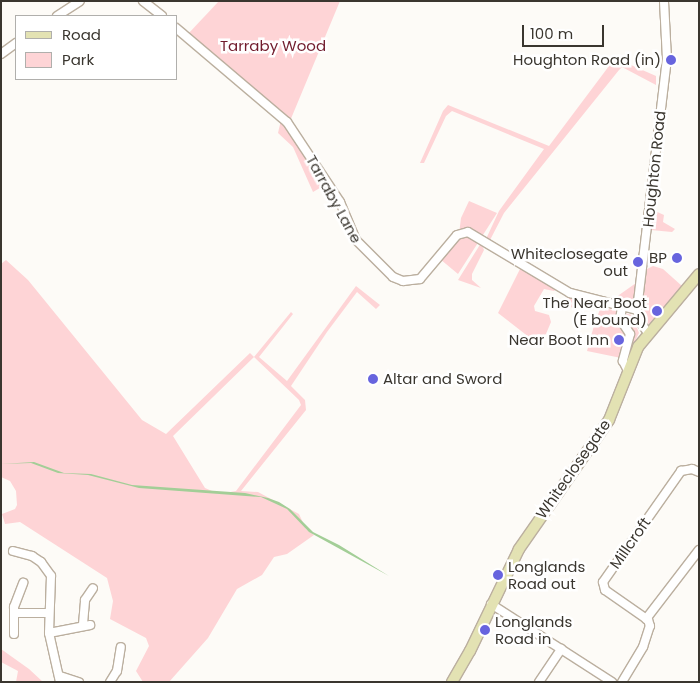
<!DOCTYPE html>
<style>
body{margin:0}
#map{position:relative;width:700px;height:683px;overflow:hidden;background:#fdfbf7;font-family:Poppins,sans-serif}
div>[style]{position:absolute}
.green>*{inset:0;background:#fed4d6}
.water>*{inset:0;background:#a3ce97}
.roads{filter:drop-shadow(1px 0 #bbaf9f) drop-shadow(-1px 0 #bbaf9f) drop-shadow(0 1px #bbaf9f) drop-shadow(0 -1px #bbaf9f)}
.minor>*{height:8px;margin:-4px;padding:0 4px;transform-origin:4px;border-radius:4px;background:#fff}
.major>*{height:10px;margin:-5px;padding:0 5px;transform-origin:5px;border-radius:5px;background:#e3e2b3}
.dots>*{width:14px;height:14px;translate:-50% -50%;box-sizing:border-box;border:2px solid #fff;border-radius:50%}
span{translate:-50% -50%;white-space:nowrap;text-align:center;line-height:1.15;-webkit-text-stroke:5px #fff;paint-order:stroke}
.park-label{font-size:15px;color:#711c2d}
.poi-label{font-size:15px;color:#3a362f}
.right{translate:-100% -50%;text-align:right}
.left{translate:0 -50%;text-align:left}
.street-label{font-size:15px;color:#3a362f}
.frame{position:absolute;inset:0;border:2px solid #3a362f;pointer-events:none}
.legend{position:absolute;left:15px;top:15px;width:162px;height:65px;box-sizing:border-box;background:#fff;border:1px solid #b0afac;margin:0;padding:6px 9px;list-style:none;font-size:15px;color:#3a362f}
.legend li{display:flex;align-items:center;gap:10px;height:25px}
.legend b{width:25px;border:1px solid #b0afac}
.scale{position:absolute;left:522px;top:25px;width:82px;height:22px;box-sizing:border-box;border:2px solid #3a362f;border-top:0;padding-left:6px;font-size:15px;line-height:18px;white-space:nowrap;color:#3a362f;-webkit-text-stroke:4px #fff;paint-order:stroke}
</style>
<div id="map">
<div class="green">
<i style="clip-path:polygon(219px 1px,340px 1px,290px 121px,188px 34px)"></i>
<i style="clip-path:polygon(615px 58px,656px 76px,656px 85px,622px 67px,619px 70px,504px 213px,489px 242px,486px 239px,499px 211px,544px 149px,452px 111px,446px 116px,424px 163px,420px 163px,443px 111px,448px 105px,549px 146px)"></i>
<i style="clip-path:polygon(281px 120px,292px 131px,325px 185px,313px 192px,293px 147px,278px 133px)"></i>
<i style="clip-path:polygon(469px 201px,497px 213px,458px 274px,440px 259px,459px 234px,461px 218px)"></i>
<i style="clip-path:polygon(655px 211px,664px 215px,663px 222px,675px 229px,672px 232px,651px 230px,651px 214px)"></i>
<i style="clip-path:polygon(481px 243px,484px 250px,472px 274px,472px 280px,481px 288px,458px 280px)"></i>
<i style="clip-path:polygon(evenodd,6px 260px,28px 280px,142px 420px,166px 434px,250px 353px,254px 357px,291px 312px,293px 314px,259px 357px,287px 381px,356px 286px,380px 305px,376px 309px,357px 292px,327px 332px,291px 386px,305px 400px,306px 410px,241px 491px,258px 492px,299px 514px,306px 529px,314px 535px,287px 554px,274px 557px,262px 575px,237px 589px,208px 638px,169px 682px,143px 682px,136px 671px,149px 646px,146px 638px,110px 619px,113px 601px,107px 578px,20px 522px,5px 524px,2px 514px,15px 509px,17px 505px,16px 491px,10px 481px,1px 477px,1px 264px,6px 260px,254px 357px,299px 400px,301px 405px,236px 491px,219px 494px,205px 488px,173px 436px,254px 357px)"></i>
<i style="clip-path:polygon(522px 265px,557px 288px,554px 291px,544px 289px,534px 306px,535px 311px,549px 315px,551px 322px,543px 341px,534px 341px,498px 313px)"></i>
<i style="clip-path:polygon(653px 266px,663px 269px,682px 286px,649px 324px,644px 322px,640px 310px,645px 270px)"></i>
<i style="clip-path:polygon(636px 283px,634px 305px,589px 294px,612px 300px)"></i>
<i style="clip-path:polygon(568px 295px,596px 305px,595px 308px,578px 303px,574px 308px,563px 305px)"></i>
<i style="clip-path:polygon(601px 307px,632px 315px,639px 333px,626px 359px,587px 351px,595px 322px,599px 323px,600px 318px,597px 317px)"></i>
<i style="clip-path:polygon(1px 649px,29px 669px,43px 682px,16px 682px,18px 671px,1px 662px)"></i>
</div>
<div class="water">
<i style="clip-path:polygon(34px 462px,64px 473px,91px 474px,132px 485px,245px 493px,268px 498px,279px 502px,290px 509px,313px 532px,339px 545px,389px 576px,309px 532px,287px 509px,261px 497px,139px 488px,88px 475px,58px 473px,31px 463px,1px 464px)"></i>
</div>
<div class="roads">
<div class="minor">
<i style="left:143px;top:1px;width:24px;rotate:38deg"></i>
<i style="left:57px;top:16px;width:27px;rotate:-33deg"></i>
<i style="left:176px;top:28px;width:145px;rotate:40.3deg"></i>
<i style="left:287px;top:122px;width:96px;rotate:56.5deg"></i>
<i style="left:340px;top:202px;width:41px;rotate:67.2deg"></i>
<i style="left:356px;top:240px;width:52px;rotate:45deg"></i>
<i style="left:393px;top:277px;width:11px;rotate:22deg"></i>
<i style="left:403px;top:281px;width:17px;rotate:-7deg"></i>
<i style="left:420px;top:279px;width:57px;rotate:-49.9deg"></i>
<i style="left:457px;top:235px;width:11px;rotate:-15deg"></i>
<i style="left:468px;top:232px;width:119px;rotate:30.9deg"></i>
<i style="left:570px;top:293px;width:69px;rotate:14.2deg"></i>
<i style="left:1px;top:54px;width:19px;rotate:-36deg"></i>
<i style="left:622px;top:307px;width:12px;rotate:99deg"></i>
<i style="left:620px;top:319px;width:18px;rotate:56deg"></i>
<i style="left:630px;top:334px;width:28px;rotate:105deg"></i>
<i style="left:623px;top:361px;width:9px;rotate:63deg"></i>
<i style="left:648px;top:333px;width:12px;rotate:-125deg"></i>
<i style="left:641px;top:323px;width:14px;rotate:-107deg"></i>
<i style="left:637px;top:310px;width:253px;rotate:-83.2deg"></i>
<i style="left:667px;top:59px;width:58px;rotate:-93deg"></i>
<i style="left:13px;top:551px;width:20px;rotate:15deg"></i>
<i style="left:32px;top:556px;width:11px;rotate:34deg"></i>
<i style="left:41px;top:562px;width:17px;rotate:54deg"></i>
<i style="left:51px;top:576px;width:57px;rotate:92deg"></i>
<i style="left:49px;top:633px;width:50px;rotate:77.3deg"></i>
<i style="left:491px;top:604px;width:144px;rotate:32.8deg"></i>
<i style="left:14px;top:613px;width:35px"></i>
<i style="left:646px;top:619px;width:87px;rotate:-52.5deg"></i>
<i style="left:83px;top:624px;width:24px;rotate:-85deg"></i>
<i style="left:85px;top:600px;width:14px;rotate:-56deg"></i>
<i style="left:49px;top:633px;width:42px;rotate:-11deg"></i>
<i style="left:14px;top:634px;width:27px;rotate:-90deg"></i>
<i style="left:14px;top:607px;width:26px;rotate:-69deg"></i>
<i style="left:60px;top:676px;width:20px;rotate:18deg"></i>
<i style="left:110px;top:682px;width:13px;rotate:-58deg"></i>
<i style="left:117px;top:671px;width:24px;rotate:-81deg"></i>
<i style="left:539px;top:682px;width:40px;rotate:-56deg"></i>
<i style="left:622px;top:682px;width:41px;rotate:-59deg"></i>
<i style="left:643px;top:647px;width:22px;rotate:-72deg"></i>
<i style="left:650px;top:626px;width:6px;rotate:-108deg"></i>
<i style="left:648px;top:620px;width:52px;rotate:-145.1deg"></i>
<i style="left:605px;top:590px;width:8px;rotate:-104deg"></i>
<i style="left:603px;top:582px;width:136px;rotate:-54.9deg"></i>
<i style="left:681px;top:471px;width:11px;rotate:-10deg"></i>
<i style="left:692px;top:469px;width:8px;rotate:23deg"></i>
</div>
<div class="major">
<i style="left:452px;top:682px;width:36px;rotate:-60deg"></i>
<i style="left:470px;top:651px;width:113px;rotate:-64.3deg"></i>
<i style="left:519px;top:549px;width:157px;rotate:-55.1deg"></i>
<i style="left:609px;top:420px;width:79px;rotate:-68.3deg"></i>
<i style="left:638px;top:347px;width:95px;rotate:-50.1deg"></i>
</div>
</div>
<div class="dots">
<i style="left:671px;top:60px;background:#6764de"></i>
<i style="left:677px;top:258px;background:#6764de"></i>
<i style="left:638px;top:262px;background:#6764de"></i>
<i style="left:657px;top:311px;background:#6764de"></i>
<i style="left:619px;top:340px;background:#6764de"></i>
<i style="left:373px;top:379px;background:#6764de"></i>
<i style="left:498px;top:575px;background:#6764de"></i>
<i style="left:485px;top:630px;background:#6764de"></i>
</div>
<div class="park-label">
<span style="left:273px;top:46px">Tarraby Wood</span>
</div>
<div class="poi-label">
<span class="right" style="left:661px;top:60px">Houghton Road (in)</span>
<span class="right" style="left:628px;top:262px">Whiteclosegate<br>out</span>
<span class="right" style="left:667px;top:258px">BP</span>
<span class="right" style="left:647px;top:311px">The Near Boot<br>(E bound)</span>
<span class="right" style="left:609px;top:340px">Near Boot Inn</span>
<span class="left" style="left:383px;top:379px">Altar and Sword</span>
<span class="left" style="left:508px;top:575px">Longlands<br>Road out</span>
<span class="left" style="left:495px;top:630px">Longlands<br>Road in</span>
</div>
<div class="street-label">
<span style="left:654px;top:169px;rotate:-84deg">Houghton Road</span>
<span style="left:334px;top:199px;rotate:61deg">Tarraby Lane</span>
<span style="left:573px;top:469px;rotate:-55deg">Whiteclosegate</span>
<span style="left:630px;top:543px;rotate:-55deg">Millcroft</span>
</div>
<div class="frame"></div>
<ul class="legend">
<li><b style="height:6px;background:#e3e2b3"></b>Road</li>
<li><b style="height:14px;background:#fed4d6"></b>Park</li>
</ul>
<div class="scale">100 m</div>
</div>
